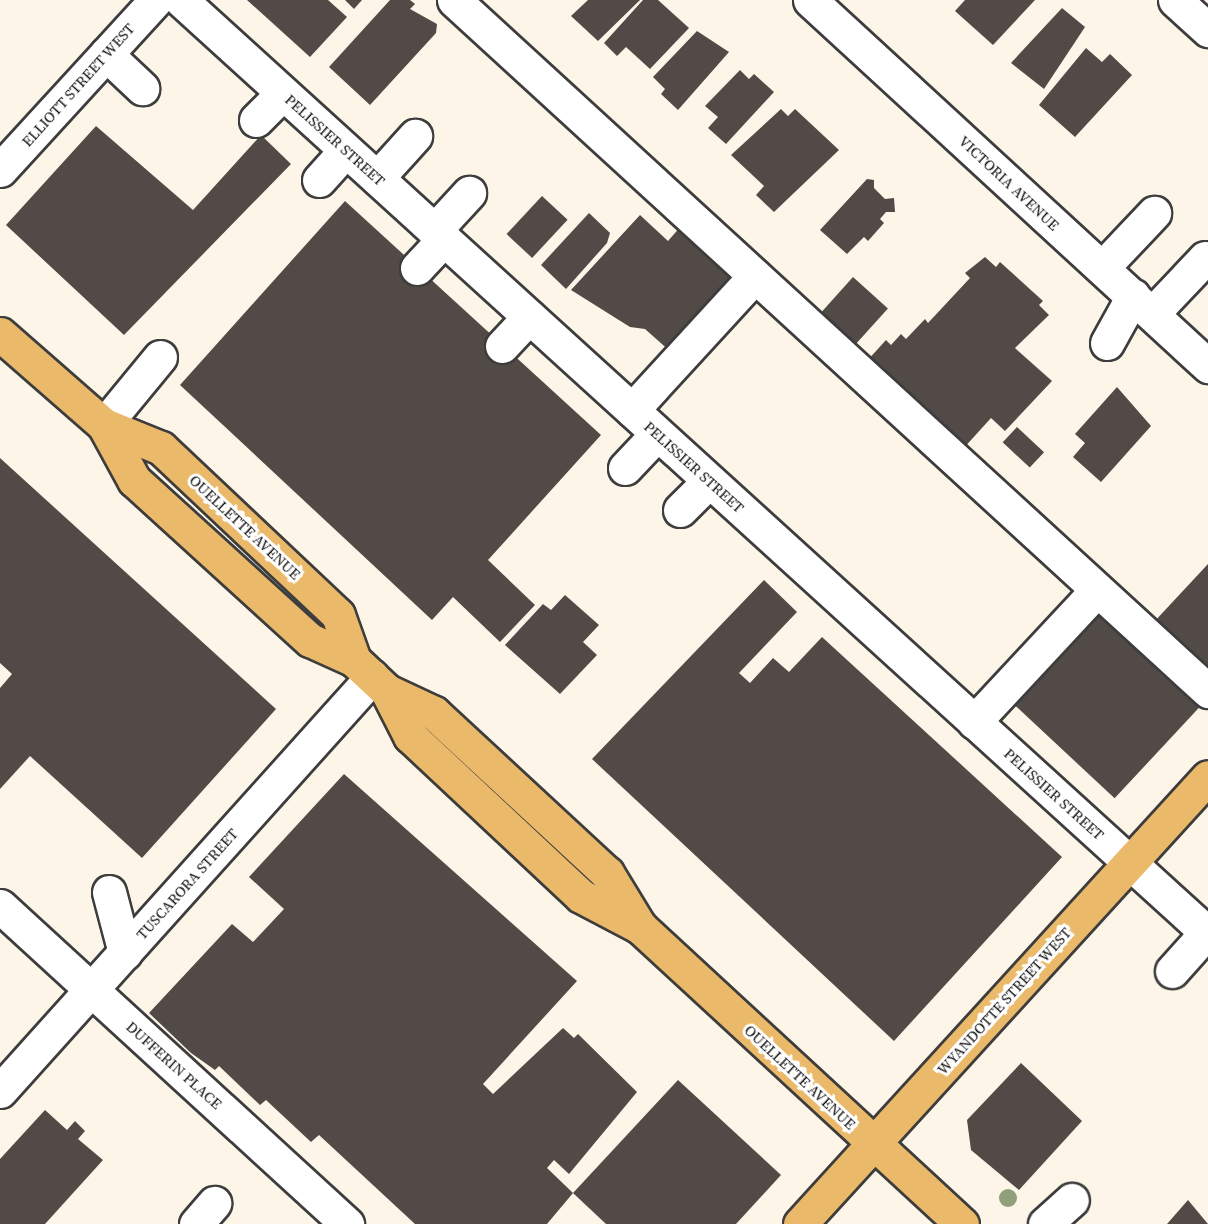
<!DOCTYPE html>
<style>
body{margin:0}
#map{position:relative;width:1208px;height:1224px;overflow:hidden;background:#fdf6e8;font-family:"Source Serif 4",serif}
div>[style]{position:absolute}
.building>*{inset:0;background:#514a47;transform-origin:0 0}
.roads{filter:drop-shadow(2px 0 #3d3d3d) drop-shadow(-2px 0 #3d3d3d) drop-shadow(0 2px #3d3d3d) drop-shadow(0 -2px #3d3d3d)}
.minor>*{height:33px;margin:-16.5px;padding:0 16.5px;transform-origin:16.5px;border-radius:16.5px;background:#fff}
.major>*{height:33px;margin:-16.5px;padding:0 16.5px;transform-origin:16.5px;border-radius:16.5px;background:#ebb96a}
.trees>*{width:18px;height:18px;margin:-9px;border-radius:50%;background:#8fa07b}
span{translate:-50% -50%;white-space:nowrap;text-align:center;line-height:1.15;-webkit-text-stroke:6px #fff;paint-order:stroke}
.street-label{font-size:15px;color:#0a0a0a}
</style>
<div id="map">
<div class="building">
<i style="clip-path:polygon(247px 0,328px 0,347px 17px,310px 57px)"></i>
<i style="clip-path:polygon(345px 0,362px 0,354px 9px)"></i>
<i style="clip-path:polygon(390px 0,410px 0,415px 4px,410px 9px,437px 24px,436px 33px,370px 105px,329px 67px)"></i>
<i style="clip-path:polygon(588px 0,640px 0,598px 41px,571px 16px)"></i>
<i style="clip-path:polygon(643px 0,658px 0,689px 28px,650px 69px,626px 47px,617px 56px,604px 43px)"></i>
<i style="clip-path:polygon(965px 0,1035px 0,993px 45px,955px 11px)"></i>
<i style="clip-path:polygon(1062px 8px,1085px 27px,1044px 89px,1011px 63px)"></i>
<i style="clip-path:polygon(697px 31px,729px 52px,678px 110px,661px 94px,665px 89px,653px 77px)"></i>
<i style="clip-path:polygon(1086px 48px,1102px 62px,1110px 54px,1132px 75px,1075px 137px,1039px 105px)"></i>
<i style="clip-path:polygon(740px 70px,749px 79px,754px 74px,774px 92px,726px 144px,708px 128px,718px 117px,705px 106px)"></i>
<i style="clip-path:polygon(781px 109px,788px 116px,795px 109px,839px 150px,774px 212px,756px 195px,764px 186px,731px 155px)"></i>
<i style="clip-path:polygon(96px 126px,193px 210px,261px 135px,291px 164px,124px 335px,6px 225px)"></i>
<i style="clip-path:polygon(867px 179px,874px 180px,874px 188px,885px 199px,894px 198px,895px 212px,886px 212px,880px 219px,884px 223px,868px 241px,864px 237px,847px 254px,820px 230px)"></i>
<i style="left:542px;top:196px;width:35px;height:52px;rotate:43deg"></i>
<i style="clip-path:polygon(345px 201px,601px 435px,488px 560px,535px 605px,500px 642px,453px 597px,432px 620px,180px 385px)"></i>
<i style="clip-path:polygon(589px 213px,610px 233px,607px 243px,566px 289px,541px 265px)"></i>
<i style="clip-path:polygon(640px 215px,668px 241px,682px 225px,739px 278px,672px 353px,645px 329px,630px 327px,571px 290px)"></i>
<i style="clip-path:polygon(985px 257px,996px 267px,1000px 262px,1043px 301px,1039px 305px,1049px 315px,1015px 348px,1052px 381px,1005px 431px,991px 418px,962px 450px,866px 362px,886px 340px,891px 345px,901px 334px,906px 339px,925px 319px,928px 323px,970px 278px,965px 273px)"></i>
<i style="left:853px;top:277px;width:47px;height:52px;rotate:42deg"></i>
<i style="clip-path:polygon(1117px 387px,1151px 426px,1101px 482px,1073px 457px,1085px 443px,1075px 434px)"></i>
<i style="left:1017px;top:427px;width:37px;height:21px;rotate:43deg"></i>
<i style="clip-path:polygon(0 458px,276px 709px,142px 858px,30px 756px,0 789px,0 688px,12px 674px,0 663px)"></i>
<i style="clip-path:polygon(1208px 564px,1208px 674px,1153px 623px)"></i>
<i style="clip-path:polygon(764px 580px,797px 612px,739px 673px,750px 683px,773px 658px,789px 672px,822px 637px,1062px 857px,894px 1041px,592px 759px)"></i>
<i style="clip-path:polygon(565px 595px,599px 625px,583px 642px,597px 655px,560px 694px,505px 645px,543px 604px,551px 610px)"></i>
<i style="left:1096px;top:610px;width:142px;height:125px;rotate:43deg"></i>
<i style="clip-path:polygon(344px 774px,577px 981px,483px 1084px,493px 1094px,563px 1028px,574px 1038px,578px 1034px,637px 1092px,569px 1174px,554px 1160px,547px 1168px,573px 1193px,547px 1224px,415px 1224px,319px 1135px,311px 1142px,266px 1100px,260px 1105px,219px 1066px,215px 1070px,191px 1053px,149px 1013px,232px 924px,253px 942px,284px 909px,249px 877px)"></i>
<i style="clip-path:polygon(1021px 1063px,1082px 1121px,1019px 1190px,971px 1150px,967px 1120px)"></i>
<i style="clip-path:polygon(678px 1080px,781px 1175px,736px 1224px,606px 1224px,573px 1193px)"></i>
<i style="clip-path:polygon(45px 1110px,67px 1130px,75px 1121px,85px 1131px,78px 1139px,103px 1160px,45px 1224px,0 1224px,0 1159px)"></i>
<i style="clip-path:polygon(1188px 1200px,1208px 1224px,1167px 1224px)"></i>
</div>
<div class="roads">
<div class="minor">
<i style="left:181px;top:0;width:1388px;rotate:42.28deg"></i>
<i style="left:454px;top:0;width:1023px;rotate:42.5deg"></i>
<i style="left:810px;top:0;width:541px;rotate:42.6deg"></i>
<i style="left:1175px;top:0;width:45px;rotate:42.3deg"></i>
<i style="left:106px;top:54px;width:50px;rotate:43.4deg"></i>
<i style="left:256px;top:120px;width:38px;rotate:-45deg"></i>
<i style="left:0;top:170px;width:231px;rotate:-47.5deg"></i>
<i style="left:377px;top:178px;width:57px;rotate:-47.9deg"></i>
<i style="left:319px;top:180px;width:40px;rotate:-48deg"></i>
<i style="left:434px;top:231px;width:52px;rotate:-47.4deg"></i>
<i style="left:417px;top:268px;width:40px;rotate:-47deg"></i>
<i style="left:1102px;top:268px;width:76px;rotate:-46.6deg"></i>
<i style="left:1152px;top:314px;width:77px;rotate:-46.6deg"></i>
<i style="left:1107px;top:343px;width:54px;rotate:-61deg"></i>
<i style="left:502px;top:346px;width:40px;rotate:-47deg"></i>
<i style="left:632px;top:410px;width:182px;rotate:-47.5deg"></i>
<i style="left:104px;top:425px;width:88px;rotate:-50.5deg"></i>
<i style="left:625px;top:468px;width:47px;rotate:-46.7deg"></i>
<i style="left:680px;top:510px;width:41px;rotate:-45deg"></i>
<i style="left:974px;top:722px;width:180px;rotate:-47deg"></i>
<i style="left:109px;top:892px;width:63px;rotate:75.3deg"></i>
<i style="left:0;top:906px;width:471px;rotate:42.5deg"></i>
<i style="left:1172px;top:971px;width:51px;rotate:-48.2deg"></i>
<i style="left:0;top:1091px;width:557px;rotate:-48.06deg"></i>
<i style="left:196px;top:1224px;width:28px;rotate:-49deg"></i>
<i style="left:1045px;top:1224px;width:36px;rotate:-42deg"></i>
</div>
<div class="major">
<i style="left:0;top:334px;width:138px;rotate:41.2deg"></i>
<i style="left:104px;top:425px;width:63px;rotate:61.4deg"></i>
<i style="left:134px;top:480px;width:238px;rotate:42.3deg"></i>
<i style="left:310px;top:640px;width:48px;rotate:24.4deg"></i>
<i style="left:354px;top:660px;width:45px;rotate:43.2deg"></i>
<i style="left:387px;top:691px;width:52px;rotate:25.1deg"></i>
<i style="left:434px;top:713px;width:236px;rotate:42.8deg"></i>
<i style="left:607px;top:873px;width:63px;rotate:58.6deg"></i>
<i style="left:640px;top:927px;width:438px;rotate:42.7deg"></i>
<i style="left:104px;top:425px;width:61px;rotate:22deg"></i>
<i style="left:161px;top:448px;width:243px;rotate:43.3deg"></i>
<i style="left:338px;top:615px;width:48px;rotate:70.4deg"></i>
<i style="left:387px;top:691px;width:51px;rotate:62.9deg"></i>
<i style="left:410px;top:736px;width:234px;rotate:43.1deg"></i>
<i style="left:581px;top:896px;width:67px;rotate:27.7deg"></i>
<i style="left:800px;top:1224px;width:605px;rotate:-47.61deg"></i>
</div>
</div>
<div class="trees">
<i style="left:1008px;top:1198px"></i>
</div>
<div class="street-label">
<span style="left:78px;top:85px;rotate:-48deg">ELLIOTT STREET WEST</span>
<span style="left:335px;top:140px;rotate:42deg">PELISSIER STREET</span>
<span style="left:1009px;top:183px;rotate:43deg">VICTORIA AVENUE</span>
<span style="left:694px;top:467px;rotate:42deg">PELISSIER STREET</span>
<span style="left:245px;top:527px;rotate:43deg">OUELLETTE AVENUE</span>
<span style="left:1054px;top:794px;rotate:42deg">PELISSIER STREET</span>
<span style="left:187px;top:884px;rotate:-48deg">TUSCARORA STREET</span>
<span style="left:1004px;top:1001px;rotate:-48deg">WYANDOTTE STREET WEST</span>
<span style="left:174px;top:1065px;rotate:42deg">DUFFERIN PLACE</span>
<span style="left:800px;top:1077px;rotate:43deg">OUELLETTE AVENUE</span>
</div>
</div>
